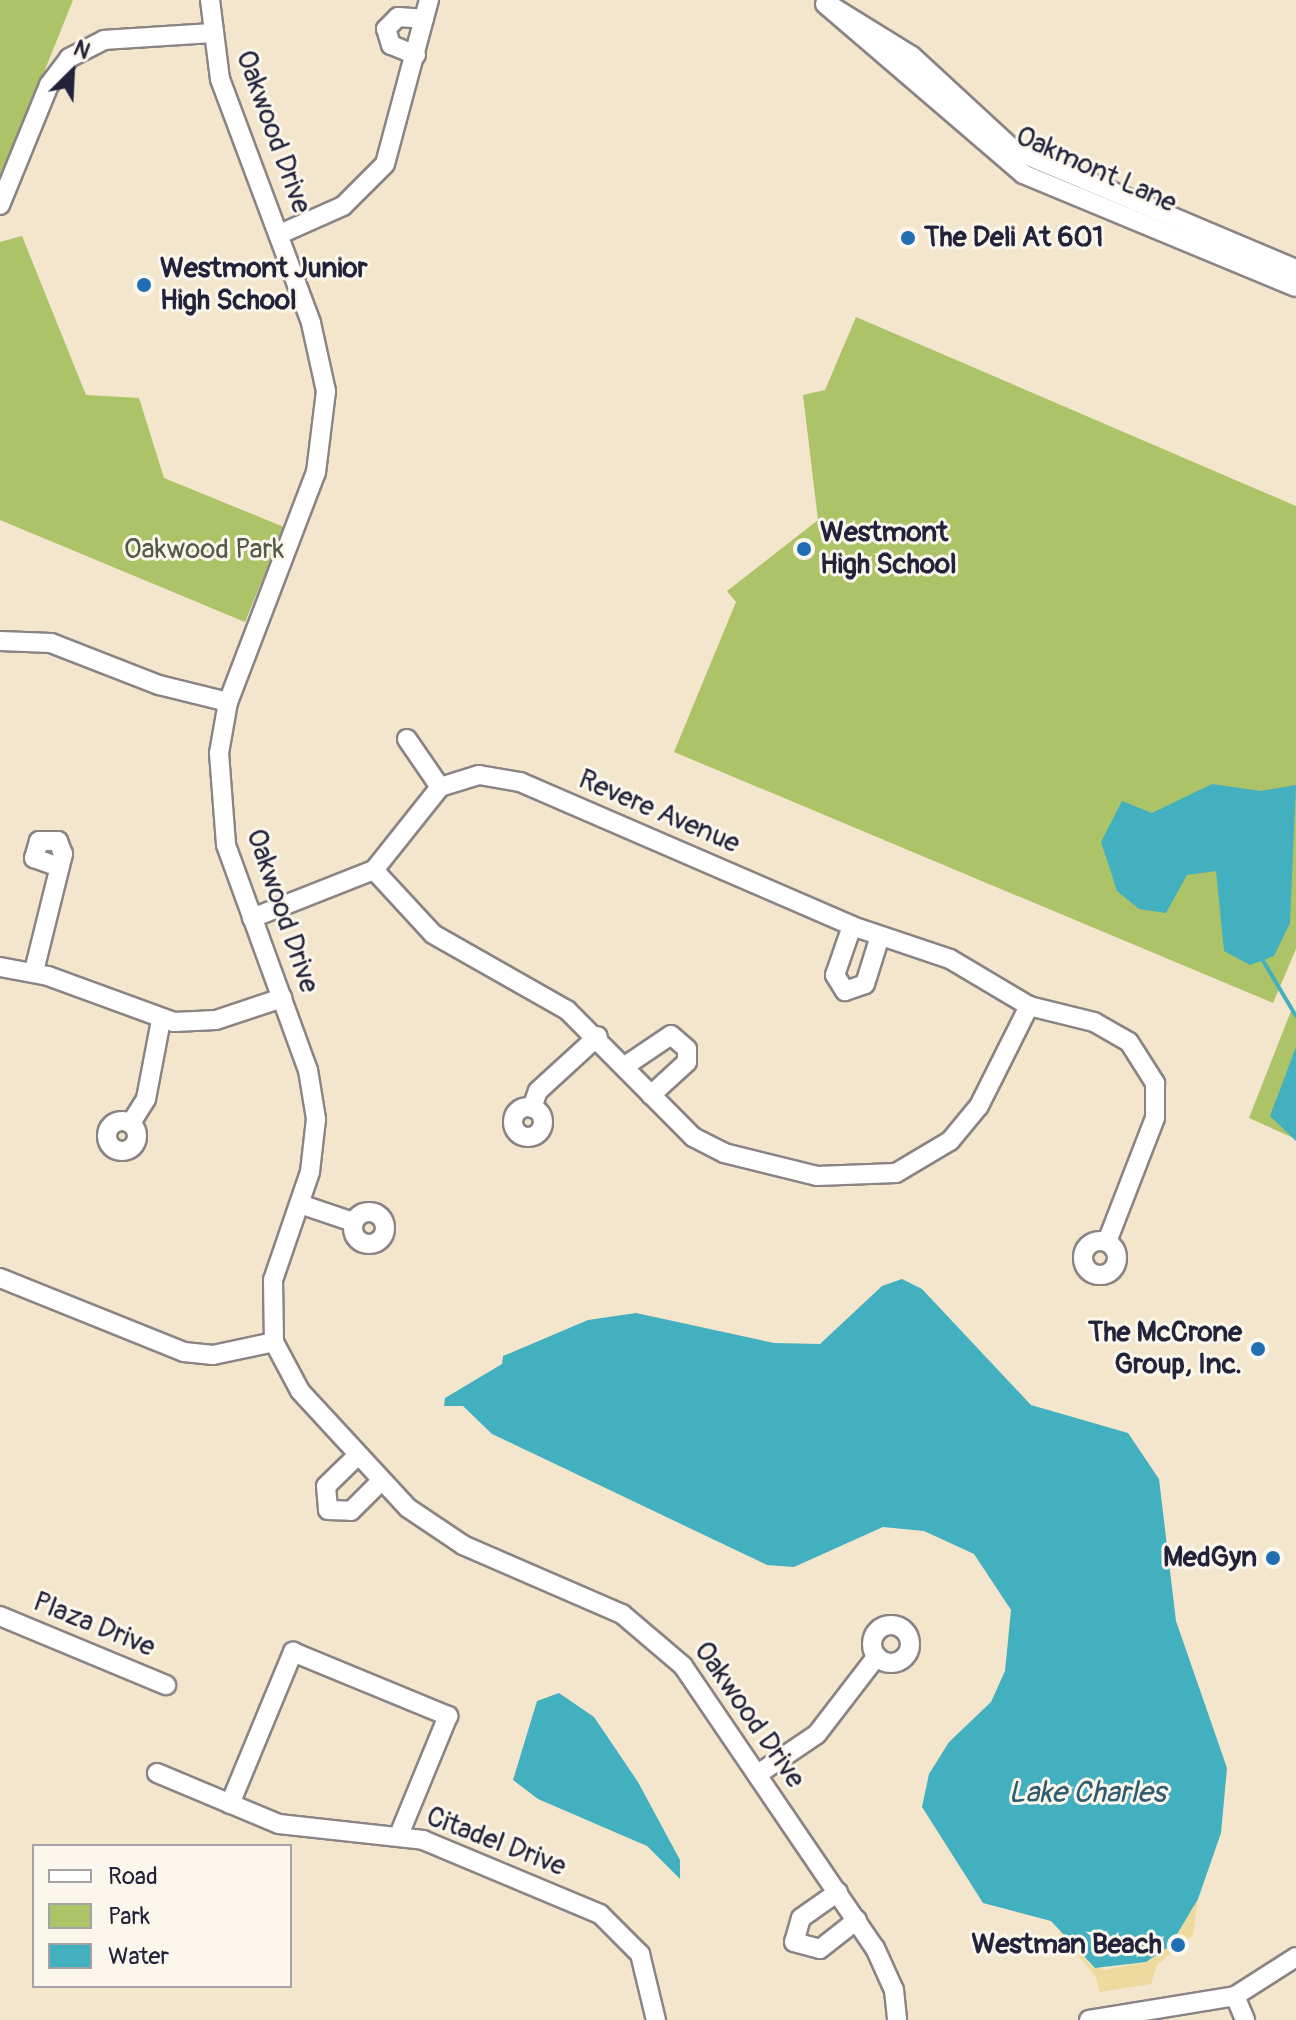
<!DOCTYPE html>
<style>
body{margin:0}
#map{position:relative;width:1296px;height:2020px;overflow:hidden;background:#f4e6cd;font-family:Pangolin,sans-serif}
div>[style]{position:absolute}
.green>*{inset:0;background:#adc367}
.sand>*{inset:0;background:#eeda9e}
.water>*{inset:0;background:#43b0c0}
.stream>*{height:4px;margin:-2px;padding:0 2px;transform-origin:2px;border-radius:2px;background:#43b0c0}
.roads{filter:drop-shadow(2px 0 #8b8484) drop-shadow(-2px 0 #8b8484) drop-shadow(0 2px #8b8484) drop-shadow(0 -2px #8b8484)}
.minor>*{height:18px;margin:-9px;padding:0 9px;transform-origin:9px;border-radius:9px;background:#fff}
.minor>.ring{margin:-9px;padding:0;box-sizing:content-box;background:none;border:18px solid #fff;border-radius:50%}
.dots>*{width:22px;height:22px;translate:-50% -50%;box-sizing:border-box;border:4px solid #fbf7ec;border-radius:50%}
span{translate:-50% -50%;white-space:nowrap;text-align:center;line-height:1.15;-webkit-text-stroke:6px #fbf7ec;paint-order:stroke}
.street-label{font-size:28px;color:#22223b}
.poi-label{font-size:28px;color:#22223b;font-weight:700}
.left{translate:0 -50%;text-align:left}
.right{translate:-100% -50%;text-align:right}
.park-label{font-size:28px;color:#535a4a}
.water-label{font-size:30px;color:#2f5b70;font-style:italic}
.legend{position:absolute;left:32px;top:1844px;width:260px;height:144px;box-sizing:border-box;background:#fbf7ec;border:2px solid #a4a2a5;margin:0;padding:10px 14px;list-style:none;font-size:24px;color:#22223b}
.legend li{display:flex;align-items:center;gap:16px;height:40px}
.legend b{width:40px;border:2px solid #a4a2a5}
.north{position:absolute;left:32px;top:32px;width:80px;height:80px;-webkit-text-stroke:6px #fbf7ec;paint-order:stroke;rotate:24deg;font-size:22px;font-weight:700;line-height:32px;text-align:center;color:#22223b}
.north::after{content:'';display:block;margin:auto;width:28px;height:36px;background:#22223b;clip-path:polygon(50% 0,100% 100%,50% 72%,0 100%)}
</style>
<div id="map">
<div class="green">
<i style="clip-path:polygon(0 0,73px 0,0 182px)"></i>
<i style="clip-path:polygon(22px 236px,86px 395px,139px 398px,164px 478px,284px 527px,245px 622px,0 520px,0 242px)"></i>
<i style="clip-path:polygon(856px 317px,1296px 506px,1296px 949px,1273px 1003px,674px 752px,736px 602px,727px 591px,818px 520px,803px 395px,825px 390px)"></i>
<i style="clip-path:polygon(1291px 1011px,1296px 1012px,1296px 1139px,1249px 1118px)"></i>
</div>
<div class="sand">
<i style="clip-path:polygon(1198px 1899px,1193px 1935px,1157px 1965px,1151px 1984px,1100px 1992px,1095px 1975px,1060px 1935px,1060px 1928px,1089px 1964px,1105px 1970px,1146px 1962px,1170px 1946px)"></i>
</div>
<div class="water">
<i style="clip-path:polygon(1212px 784px,1261px 791px,1296px 785px,1290px 923px,1274px 956px,1250px 965px,1224px 951px,1216px 871px,1187px 875px,1166px 913px,1139px 909px,1117px 891px,1101px 842px,1122px 801px,1152px 813px)"></i>
<i style="clip-path:polygon(1296px 1047px,1296px 1141px,1270px 1116px)"></i>
<i style="clip-path:polygon(902px 1279px,922px 1289px,1031px 1405px,1128px 1433px,1159px 1479px,1176px 1621px,1227px 1768px,1221px 1833px,1198px 1899px,1170px 1946px,1146px 1962px,1095px 1968px,1051px 1921px,983px 1903px,922px 1807px,929px 1774px,949px 1742px,991px 1702px,1005px 1671px,1011px 1610px,974px 1554px,924px 1531px,883px 1527px,794px 1567px,767px 1565px,492px 1434px,463px 1406px,444px 1406px,445px 1398px,502px 1364px,503px 1356px,588px 1320px,636px 1313px,774px 1343px,820px 1344px,882px 1286px)"></i>
<i style="clip-path:polygon(559px 1693px,594px 1717px,638px 1782px,680px 1860px,680px 1879px,647px 1846px,538px 1799px,513px 1780px,537px 1701px)"></i>
</div>
<div class="stream">
<i style="left:1262px;top:959px;width:66px;rotate:59.2deg"></i>
</div>
<div class="roads">
<div class="minor">
<i style="left:210px;top:0;width:80px;rotate:82.8deg"></i>
<i style="left:220px;top:79px;width:260px;rotate:69.5deg"></i>
<i style="left:311px;top:323px;width:70px;rotate:77.6deg"></i>
<i style="left:326px;top:391px;width:82px;rotate:97deg"></i>
<i style="left:316px;top:472px;width:246px;rotate:110.9deg"></i>
<i style="left:228px;top:702px;width:52px;rotate:100deg"></i>
<i style="left:219px;top:753px;width:92px;rotate:85.6deg"></i>
<i style="left:226px;top:845px;width:239px;rotate:70deg"></i>
<i style="left:308px;top:1070px;width:50px;rotate:80.7deg"></i>
<i style="left:316px;top:1119px;width:53px;rotate:96.5deg"></i>
<i style="left:310px;top:1172px;width:114px;rotate:108.9deg"></i>
<i style="left:273px;top:1280px;width:62px;rotate:89.1deg"></i>
<i style="left:274px;top:1342px;width:55px;rotate:62deg"></i>
<i style="left:300px;top:1391px;width:159px;rotate:47.3deg"></i>
<i style="left:408px;top:1508px;width:66px;rotate:33.9deg"></i>
<i style="left:463px;top:1545px;width:173px;rotate:23.5deg"></i>
<i style="left:622px;top:1614px;width:80px;rotate:40.4deg"></i>
<i style="left:683px;top:1666px;width:341px;rotate:55.8deg"></i>
<i style="left:875px;top:1948px;width:46px;rotate:65.7deg"></i>
<i style="left:894px;top:1990px;width:30px;rotate:84deg"></i>
<i style="left:825px;top:4px;width:261px;rotate:40.6deg"></i>
<i style="left:1023px;top:174px;width:295px;rotate:22.5deg"></i>
<i style="left:831px;top:6px;width:95px;rotate:31.7deg"></i>
<i style="left:912px;top:56px;width:139px;rotate:42.7deg"></i>
<i style="left:1014px;top:150px;width:306px;rotate:22.9deg"></i>
<i style="left:416px;top:55px;width:27px;rotate:-158deg"></i>
<i style="left:391px;top:45px;width:17px;rotate:-107deg"></i>
<i style="left:386px;top:29px;width:17px;rotate:-45deg"></i>
<i style="left:398px;top:17px;width:26px;rotate:4deg"></i>
<i style="left:0;top:205px;width:130px;rotate:-67.8deg"></i>
<i style="left:49px;top:85px;width:34px;rotate:-53deg"></i>
<i style="left:69px;top:58px;width:39px;rotate:-27deg"></i>
<i style="left:104px;top:40px;width:107px;rotate:-3.7deg"></i>
<i style="left:280px;top:234px;width:69px;rotate:-24deg"></i>
<i style="left:343px;top:206px;width:59px;rotate:-45deg"></i>
<i style="left:385px;top:164px;width:170px;rotate:-75deg"></i>
<i style="left:0;top:641px;width:51px;rotate:2.2deg"></i>
<i style="left:51px;top:643px;width:116px;rotate:21.3deg"></i>
<i style="left:159px;top:685px;width:71px;rotate:13.8deg"></i>
<i style="left:407px;top:739px;width:58px;rotate:55.5deg"></i>
<i style="left:374px;top:870px;width:87px;rotate:47.3deg"></i>
<i style="left:433px;top:934px;width:154px;rotate:29.6deg"></i>
<i style="left:567px;top:1010px;width:179px;rotate:45.2deg"></i>
<i style="left:693px;top:1137px;width:35px;rotate:27deg"></i>
<i style="left:724px;top:1153px;width:96px;rotate:13.9deg"></i>
<i style="left:817px;top:1176px;width:79px;rotate:-2.2deg"></i>
<i style="left:896px;top:1173px;width:63px;rotate:-30.7deg"></i>
<i style="left:950px;top:1141px;width:45px;rotate:-50.4deg"></i>
<i style="left:979px;top:1106px;width:112px;rotate:-63.4deg"></i>
<i style="left:252px;top:918px;width:131px;rotate:-21.5deg"></i>
<i style="left:374px;top:870px;width:106px;rotate:-51.5deg"></i>
<i style="left:440px;top:787px;width:41px;rotate:-17.1deg"></i>
<i style="left:479px;top:775px;width:42px;rotate:9.7deg"></i>
<i style="left:520px;top:782px;width:362px;rotate:23.4deg"></i>
<i style="left:852px;top:926px;width:103px;rotate:18.6deg"></i>
<i style="left:950px;top:959px;width:92px;rotate:30.7deg"></i>
<i style="left:1029px;top:1006px;width:67px;rotate:13.8deg"></i>
<i style="left:1094px;top:1022px;width:40px;rotate:29.7deg"></i>
<i style="left:1129px;top:1042px;width:49px;rotate:57.6deg"></i>
<i style="left:1155px;top:1083px;width:35px;rotate:90deg"></i>
<i style="left:1155px;top:1118px;width:133px;rotate:111.2deg"></i>
<i style="left:852px;top:926px;width:52px;rotate:109.1deg"></i>
<i style="left:835px;top:975px;width:19px;rotate:58deg"></i>
<i style="left:845px;top:991px;width:21px;rotate:-19deg"></i>
<i style="left:865px;top:984px;width:50px;rotate:-72.6deg"></i>
<i style="left:0;top:967px;width:49px;rotate:10.6deg"></i>
<i style="left:48px;top:976px;width:134px;rotate:20.1deg"></i>
<i style="left:174px;top:1022px;width:42px;rotate:-2.7deg"></i>
<i style="left:216px;top:1020px;width:70px;rotate:-18.4deg"></i>
<i style="left:34px;top:971px;width:121px;rotate:-76.1deg"></i>
<i style="left:63px;top:854px;width:14px;rotate:-111deg"></i>
<i style="left:58px;top:841px;width:19px;rotate:180deg"></i>
<i style="left:39px;top:841px;width:18px;rotate:106deg"></i>
<i style="left:34px;top:858px;width:23px;rotate:20deg"></i>
<i style="left:625px;top:1066px;width:55px;rotate:-34deg"></i>
<i style="left:671px;top:1035px;width:21px;rotate:41deg"></i>
<i style="left:687px;top:1049px;width:13px;rotate:90deg"></i>
<i style="left:687px;top:1062px;width:49px;rotate:137.5deg"></i>
<i class="ring" style="left:513px;top:1107px;width:12px;height:12px"></i>
<i style="left:532px;top:1108px;width:18px;rotate:-71deg"></i>
<i style="left:538px;top:1091px;width:81px;rotate:-42.5deg"></i>
<i class="ring" style="left:107px;top:1121px;width:12px;height:12px"></i>
<i style="left:131px;top:1123px;width:28px;rotate:-58deg"></i>
<i style="left:146px;top:1099px;width:80px;rotate:-79.2deg"></i>
<i style="left:300px;top:1204px;width:56px;rotate:18.8deg"></i>
<i class="ring" style="left:353px;top:1212px;width:14px;height:14px"></i>
<i class="ring" style="left:1083px;top:1241px;width:16px;height:16px"></i>
<i style="left:0;top:1278px;width:198px;rotate:21.9deg"></i>
<i style="left:184px;top:1352px;width:29px;rotate:6deg"></i>
<i style="left:213px;top:1355px;width:62px;rotate:-12deg"></i>
<i style="left:357px;top:1456px;width:43px;rotate:135.9deg"></i>
<i style="left:326px;top:1486px;width:24px;rotate:85deg"></i>
<i style="left:328px;top:1510px;width:23px;rotate:2deg"></i>
<i style="left:351px;top:1511px;width:42px;rotate:-45deg"></i>
<i style="left:0;top:1616px;width:180px;rotate:22.6deg"></i>
<i class="ring" style="left:872px;top:1625px;width:20px;height:20px"></i>
<i style="left:157px;top:1773px;width:132px;rotate:22.7deg"></i>
<i style="left:279px;top:1824px;width:145px;rotate:6.3deg"></i>
<i style="left:423px;top:1840px;width:192px;rotate:22.7deg"></i>
<i style="left:600px;top:1914px;width:57px;rotate:45deg"></i>
<i style="left:640px;top:1954px;width:68px;rotate:76.4deg"></i>
<i style="left:758px;top:1774px;width:71px;rotate:-34.1deg"></i>
<i style="left:817px;top:1734px;width:98px;rotate:-52.4deg"></i>
<i style="left:230px;top:1804px;width:165px;rotate:-67.5deg"></i>
<i style="left:293px;top:1652px;width:168px;rotate:22.4deg"></i>
<i style="left:448px;top:1716px;width:129px;rotate:112.4deg"></i>
<i style="left:838px;top:1892px;width:45px;rotate:144.9deg"></i>
<i style="left:801px;top:1918px;width:25px;rotate:106deg"></i>
<i style="left:794px;top:1942px;width:27px;rotate:15deg"></i>
<i style="left:820px;top:1949px;width:47px;rotate:-38.1deg"></i>
<i style="left:1235px;top:1996px;width:26px;rotate:67deg"></i>
<i style="left:1089px;top:2020px;width:148px;rotate:-9.3deg"></i>
<i style="left:1235px;top:1996px;width:72px;rotate:-32.6deg"></i>
</div>
</div>
<div class="dots">
<i style="left:908px;top:238px;background:#1f6fb2"></i>
<i style="left:144px;top:285px;background:#1f6fb2"></i>
<i style="left:804px;top:549px;background:#1f6fb2"></i>
<i style="left:1258px;top:1349px;background:#1f6fb2"></i>
<i style="left:1273px;top:1558px;background:#1f6fb2"></i>
<i style="left:1178px;top:1945px;background:#1f6fb2"></i>
</div>
<div class="street-label">
<span style="left:273px;top:132px;rotate:70deg">Oakwood Drive</span>
<span style="left:1096px;top:170px;rotate:24deg">Oakmont Lane</span>
<span style="left:659px;top:812px;rotate:23deg">Revere Avenue</span>
<span style="left:282px;top:911px;rotate:71deg">Oakwood Drive</span>
<span style="left:94px;top:1625px;rotate:22deg">Plaza Drive</span>
<span style="left:749px;top:1715px;rotate:55deg">Oakwood Drive</span>
<span style="left:496px;top:1842px;rotate:21deg">Citadel Drive</span>
</div>
<div class="poi-label">
<span class="left" style="left:924px;top:238px">The Deli At 601</span>
<span class="left" style="left:160px;top:285px">Westmont Junior<br>High School</span>
<span class="left" style="left:820px;top:549px">Westmont<br>High School</span>
<span class="right" style="left:1242px;top:1349px">The McCrone<br>Group, Inc.</span>
<span class="right" style="left:1257px;top:1558px">MedGyn</span>
<span class="right" style="left:1162px;top:1945px">Westman Beach</span>
</div>
<div class="park-label">
<span style="left:204px;top:550px">Oakwood Park</span>
</div>
<div class="water-label">
<span style="left:1087px;top:1793px">Lake Charles</span>
</div>
<ul class="legend">
<li><b style="height:10px;background:#fff"></b>Road</li>
<li><b style="height:22px;background:#adc367"></b>Park</li>
<li><b style="height:22px;background:#43b0c0"></b>Water</li>
</ul>
<div class="north">N</div>
</div>
